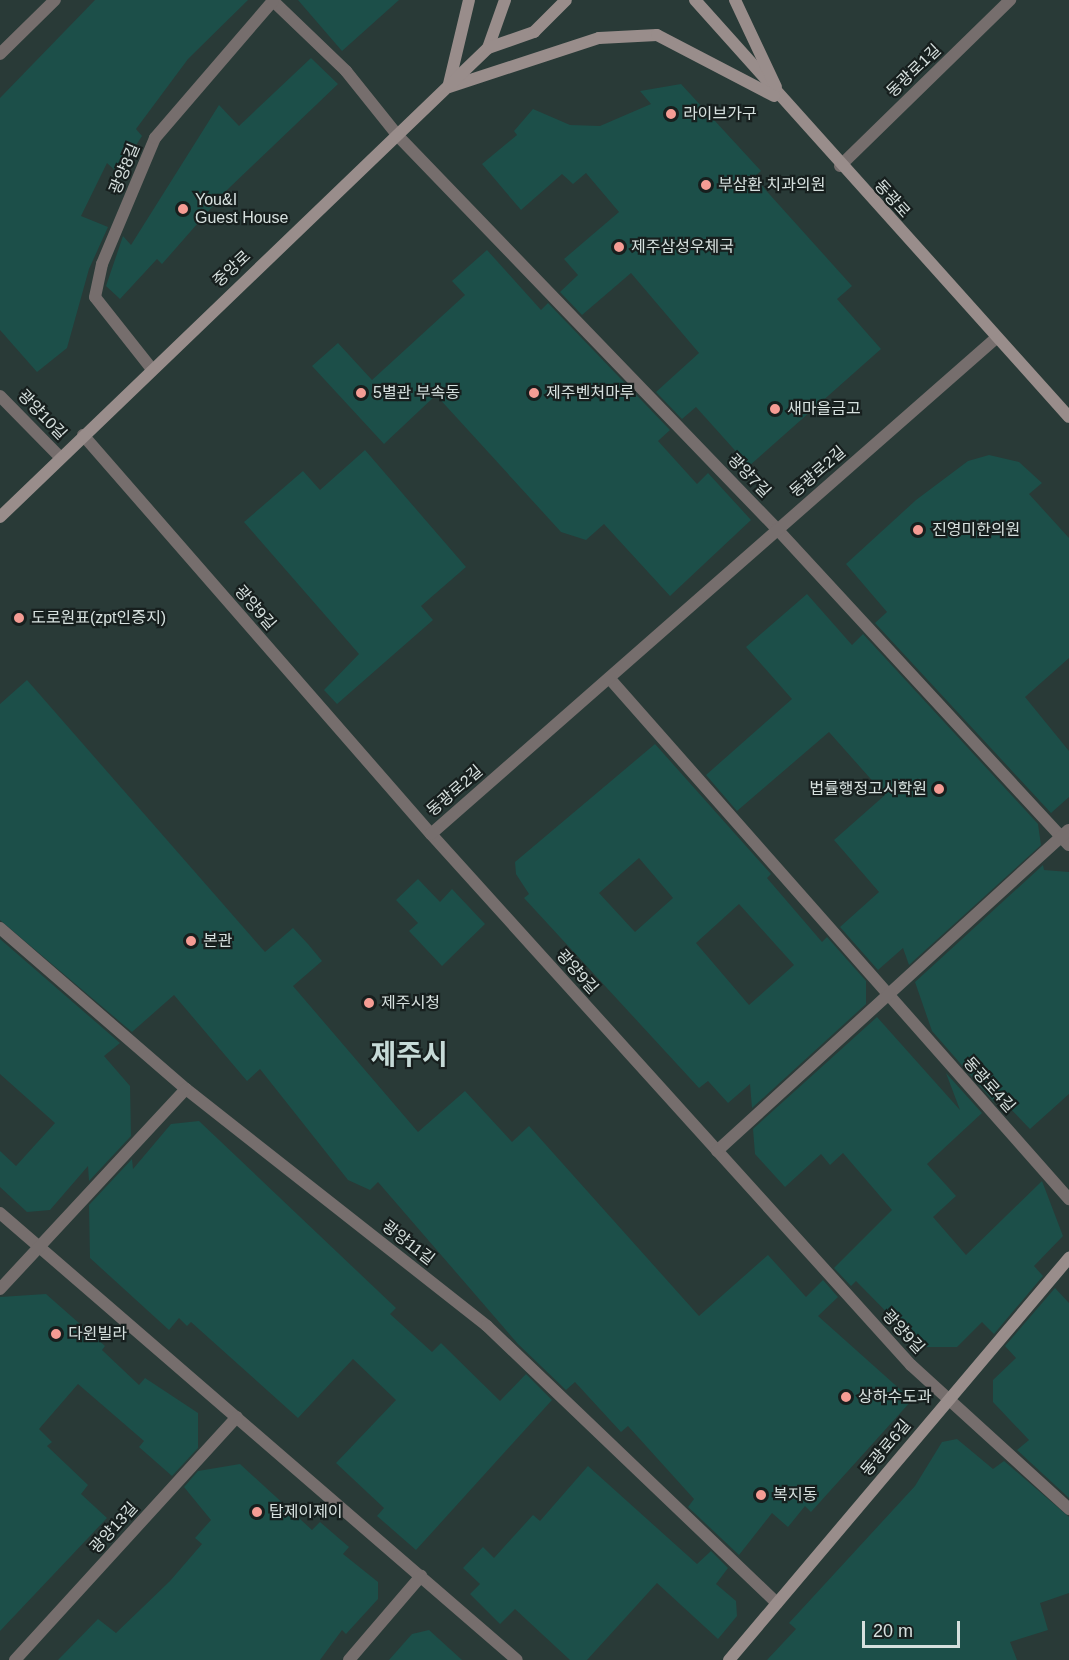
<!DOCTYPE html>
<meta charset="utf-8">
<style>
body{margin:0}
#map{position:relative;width:1069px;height:1660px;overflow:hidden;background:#293a37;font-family:Arial,"Noto Sans KR",sans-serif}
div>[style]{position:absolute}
.building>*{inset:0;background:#1c4f49}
.street>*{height:12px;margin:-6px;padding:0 6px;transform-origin:6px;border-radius:6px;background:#766e6d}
.secondary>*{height:12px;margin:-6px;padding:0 6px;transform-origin:6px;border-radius:6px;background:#998d8b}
.dots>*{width:16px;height:16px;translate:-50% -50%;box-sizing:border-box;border:3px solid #171f1e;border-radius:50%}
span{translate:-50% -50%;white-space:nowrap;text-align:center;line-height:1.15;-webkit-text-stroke:4.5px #171f1e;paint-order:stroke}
.street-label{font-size:16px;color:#d6e0de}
.poi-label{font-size:16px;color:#d6e0de}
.left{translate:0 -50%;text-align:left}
.right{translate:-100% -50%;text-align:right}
.town-label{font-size:28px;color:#c6dad7;font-weight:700}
.scale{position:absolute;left:862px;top:1621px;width:98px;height:27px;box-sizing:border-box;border:3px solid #d6e0de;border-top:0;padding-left:8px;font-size:18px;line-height:21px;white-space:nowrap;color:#d6e0de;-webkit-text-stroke:4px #171f1e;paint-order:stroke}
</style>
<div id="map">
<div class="building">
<i style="clip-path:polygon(95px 0,248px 0,188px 59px,136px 129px,142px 136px,118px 173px,107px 163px,81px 216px,108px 227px,89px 269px,67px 348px,37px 372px,0 330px,0 98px)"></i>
<i style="clip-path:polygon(298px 0,399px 0,342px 51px)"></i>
<i style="clip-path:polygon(311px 58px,338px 84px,227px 190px,162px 264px,157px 259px,120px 299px,106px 286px,123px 236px,131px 245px,219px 105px,239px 126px)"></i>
<i style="clip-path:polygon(681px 84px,761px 171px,754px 177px,852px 286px,837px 299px,881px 349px,749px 466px,696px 407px,682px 419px,656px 392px,699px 353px,631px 273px,582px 315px,560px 292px,578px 275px,564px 259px,619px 212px,586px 173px,573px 184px,562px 174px,521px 210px,482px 164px,517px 135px,514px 131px,533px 109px,570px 125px,600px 126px,651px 104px,640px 91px)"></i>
<i style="clip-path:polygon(487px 250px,541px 310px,548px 303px,670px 430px,658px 441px,697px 484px,708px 473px,751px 520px,670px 596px,604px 524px,586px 540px,561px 532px,436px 395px,384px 444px,312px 366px,338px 343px,372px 380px,465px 295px,452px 281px)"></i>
<i style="clip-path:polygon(365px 450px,466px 567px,421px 606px,433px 620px,337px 704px,324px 690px,359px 654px,244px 522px,303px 471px,320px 490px)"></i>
<i style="clip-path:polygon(989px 455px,1019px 462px,1042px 483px,1029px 494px,1069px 538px,1069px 658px,1025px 697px,1069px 751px,1069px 797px,1051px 813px,875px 623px,887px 612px,846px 564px,916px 500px,968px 461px)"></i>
<i style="clip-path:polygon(807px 594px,852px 645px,863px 634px,1038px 824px,1041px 845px,909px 965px,903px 948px,878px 970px,840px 927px,879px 892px,834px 840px,885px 795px,829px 732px,737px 811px,706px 775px,792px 699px,746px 647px)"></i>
<i style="clip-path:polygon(27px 680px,265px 952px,293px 928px,308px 944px,322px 961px,293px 986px,418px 1132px,465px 1091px,512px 1142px,529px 1126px,699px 1316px,768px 1255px,806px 1297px,823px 1280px,838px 1297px,818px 1316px,912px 1400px,811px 1512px,805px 1506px,788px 1527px,772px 1513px,739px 1555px,688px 1507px,694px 1499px,628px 1426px,621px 1432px,575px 1382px,566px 1390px,518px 1344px,378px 1182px,370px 1190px,348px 1180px,260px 1069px,247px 1081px,174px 995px,132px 1032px,0 920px,0 704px)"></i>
<i style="clip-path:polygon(evenodd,655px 744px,771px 874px,767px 878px,822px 942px,827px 937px,866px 981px,866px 1004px,752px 1108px,750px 1084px,728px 1103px,708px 1081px,699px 1088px,524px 898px,529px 894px,516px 874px,515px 862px,655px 744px,639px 858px,673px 898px,635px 932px,599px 893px,639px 858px,655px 744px,739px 904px,794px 965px,749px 1005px,696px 943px,739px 904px)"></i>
<i style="clip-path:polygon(1043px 865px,1044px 870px,1069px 872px,1069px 1094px,1030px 1129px,999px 1097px,994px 1102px,932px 1031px,915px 982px)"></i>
<i style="clip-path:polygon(418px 879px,440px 902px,452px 889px,485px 924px,442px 966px,409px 931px,418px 923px,396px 900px)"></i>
<i style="clip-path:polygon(0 939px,120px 1043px,104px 1056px,130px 1086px,131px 1136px,89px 1181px,88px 1166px,50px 1210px,27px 1212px,0 1187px,0 1151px,16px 1166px,55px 1123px,0 1074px)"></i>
<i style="clip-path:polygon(877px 1017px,960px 1110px,946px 1073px,982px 1113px,927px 1164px,956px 1196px,933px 1217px,966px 1255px,1042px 1181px,1063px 1236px,1034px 1266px,1043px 1276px,994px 1334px,982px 1322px,957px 1347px,921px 1347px,856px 1281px,851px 1286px,834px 1268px,892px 1210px,843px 1153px,830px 1165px,821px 1154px,785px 1187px,755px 1154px,753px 1129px)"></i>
<i style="clip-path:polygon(199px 1121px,396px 1308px,390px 1314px,432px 1352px,441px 1343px,500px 1401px,526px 1374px,552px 1400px,416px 1550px,377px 1516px,384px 1508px,336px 1463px,396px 1400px,353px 1359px,298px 1418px,191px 1322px,187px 1326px,179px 1318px,169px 1330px,90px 1258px,89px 1205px,132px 1159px,133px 1169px,171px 1124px)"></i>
<i style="clip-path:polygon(1055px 1288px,1069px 1303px,1069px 1498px,1017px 1450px,1029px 1440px,993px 1402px,993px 1380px,1016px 1358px,1005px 1346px)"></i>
<i style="clip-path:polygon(46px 1294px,105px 1346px,102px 1350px,139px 1385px,145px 1378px,198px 1413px,198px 1448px,172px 1476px,139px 1447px,144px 1441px,78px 1384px,39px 1429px,52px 1442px,47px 1446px,88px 1485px,81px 1494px,107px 1518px,0 1631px,0 1297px)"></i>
<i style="clip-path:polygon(957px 1439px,993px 1469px,1004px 1461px,1069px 1517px,1069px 1593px,1040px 1603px,1048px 1630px,1010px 1642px,1017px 1660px,767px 1660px,796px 1629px,789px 1623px,915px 1486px,942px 1442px)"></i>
<i style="clip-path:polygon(240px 1464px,312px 1530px,320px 1522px,349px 1547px,343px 1554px,378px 1582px,378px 1599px,346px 1634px,342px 1630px,320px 1660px,58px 1660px,98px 1619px,116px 1633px,170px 1581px,202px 1544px,195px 1538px,211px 1520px,184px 1487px,198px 1471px)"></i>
<i style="clip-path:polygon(588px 1466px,697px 1564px,711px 1551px,728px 1568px,716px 1584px,736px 1601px,737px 1616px,718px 1639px,657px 1583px,587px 1660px,570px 1660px,515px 1609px,500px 1624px,470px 1594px,480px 1584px,463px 1568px,483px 1547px,494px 1558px,533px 1515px,540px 1521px)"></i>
<i style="clip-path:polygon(429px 1630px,462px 1660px,389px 1660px,412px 1634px)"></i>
</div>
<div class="street">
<i style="left:272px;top:0;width:103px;rotate:43.8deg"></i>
<i style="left:346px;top:71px;width:83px;rotate:51.3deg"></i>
<i style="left:398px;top:136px;width:546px;rotate:46.04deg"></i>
<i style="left:777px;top:529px;width:430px;rotate:47.3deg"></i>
<i style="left:0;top:54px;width:77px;rotate:-44.5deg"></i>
<i style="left:840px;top:166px;width:238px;rotate:-44.3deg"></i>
<i style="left:151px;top:368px;width:90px;rotate:-128.3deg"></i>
<i style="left:95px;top:297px;width:34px;rotate:-78deg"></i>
<i style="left:102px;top:264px;width:137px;rotate:-67.2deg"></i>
<i style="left:155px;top:138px;width:181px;rotate:-49.3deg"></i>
<i style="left:0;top:396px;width:86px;rotate:45.5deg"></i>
<i style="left:83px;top:435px;width:529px;rotate:48.91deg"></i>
<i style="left:431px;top:834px;width:716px;rotate:47.89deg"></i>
<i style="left:911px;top:1365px;width:214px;rotate:42.3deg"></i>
<i style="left:610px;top:679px;width:694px;rotate:48.57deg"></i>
<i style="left:431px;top:834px;width:750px;rotate:-41.27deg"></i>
<i style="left:0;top:928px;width:246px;rotate:40.9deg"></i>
<i style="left:186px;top:1089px;width:383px;rotate:38.2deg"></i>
<i style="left:487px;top:1326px;width:401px;rotate:43.7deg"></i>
<i style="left:717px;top:1151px;width:476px;rotate:-42.4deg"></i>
<i style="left:0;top:1213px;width:683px;rotate:40.85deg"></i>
<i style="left:0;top:1289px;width:273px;rotate:-47.1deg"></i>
<i style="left:15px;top:1660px;width:329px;rotate:-47.6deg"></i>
<i style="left:349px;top:1660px;width:111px;rotate:-49.4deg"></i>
</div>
<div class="secondary">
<i style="left:695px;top:0;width:560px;rotate:48.11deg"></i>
<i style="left:735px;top:0;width:96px;rotate:64.8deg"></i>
<i style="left:488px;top:48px;width:51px;rotate:-70.5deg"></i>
<i style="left:449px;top:84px;width:86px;rotate:-76.6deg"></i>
<i style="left:449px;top:87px;width:158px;rotate:-18.1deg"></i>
<i style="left:599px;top:38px;width:58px;rotate:-3deg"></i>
<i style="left:657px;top:35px;width:132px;rotate:27.5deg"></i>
<i style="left:0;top:517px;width:677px;rotate:-43.86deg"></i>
<i style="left:488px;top:48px;width:49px;rotate:-19.2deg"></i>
<i style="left:534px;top:32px;width:45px;rotate:-45deg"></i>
<i style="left:729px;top:1660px;width:527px;rotate:-49.78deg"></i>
</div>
<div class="dots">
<i style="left:671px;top:114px;background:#f59c94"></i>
<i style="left:706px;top:185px;background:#f59c94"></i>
<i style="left:183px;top:209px;background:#f59c94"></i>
<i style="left:619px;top:247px;background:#f59c94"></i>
<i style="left:361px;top:393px;background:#f59c94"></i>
<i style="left:534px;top:393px;background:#f59c94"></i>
<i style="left:775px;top:409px;background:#f59c94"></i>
<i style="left:918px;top:530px;background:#f59c94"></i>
<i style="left:19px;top:618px;background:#f59c94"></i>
<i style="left:939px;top:789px;background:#f59c94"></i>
<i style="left:191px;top:941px;background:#f59c94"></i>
<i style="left:369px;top:1003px;background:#f59c94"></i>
<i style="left:56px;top:1334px;background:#f59c94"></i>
<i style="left:846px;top:1397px;background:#f59c94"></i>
<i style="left:761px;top:1495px;background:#f59c94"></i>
<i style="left:257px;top:1512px;background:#f59c94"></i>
</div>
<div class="street-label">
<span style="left:914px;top:71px;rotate:-44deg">동광로1길</span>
<span style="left:125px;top:169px;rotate:-67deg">광양8길</span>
<span style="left:892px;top:199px;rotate:48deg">동광로</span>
<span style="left:232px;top:269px;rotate:-43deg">중앙로</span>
<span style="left:42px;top:415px;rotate:46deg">광양10길</span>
<span style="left:818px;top:472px;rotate:-41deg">동광로2길</span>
<span style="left:749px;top:476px;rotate:46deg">광양7길</span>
<span style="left:255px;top:608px;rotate:49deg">광양9길</span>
<span style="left:455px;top:791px;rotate:-41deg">동광로2길</span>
<span style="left:577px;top:972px;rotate:48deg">광양9길</span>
<span style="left:989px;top:1085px;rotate:48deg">동광로4길</span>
<span style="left:408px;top:1243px;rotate:38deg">광양11길</span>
<span style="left:903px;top:1332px;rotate:47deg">광양9길</span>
<span style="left:886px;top:1448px;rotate:-50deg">동광로6길</span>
<span style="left:114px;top:1528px;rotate:-48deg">광양13길</span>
</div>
<div class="poi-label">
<span class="left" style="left:683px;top:114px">라이브가구</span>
<span class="left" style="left:718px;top:185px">부삼환 치과의원</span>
<span class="left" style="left:195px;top:209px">You&amp;I<br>Guest House</span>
<span class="left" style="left:631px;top:247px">제주삼성우체국</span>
<span class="left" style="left:373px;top:393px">5별관 부속동</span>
<span class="left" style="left:546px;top:393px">제주벤처마루</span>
<span class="left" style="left:787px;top:409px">새마을금고</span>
<span class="left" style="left:932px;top:530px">진영미한의원</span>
<span class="left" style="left:31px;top:618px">도로원표(zpt인증지)</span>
<span class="right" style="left:927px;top:789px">법률행정고시학원</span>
<span class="left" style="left:203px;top:941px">본관</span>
<span class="left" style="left:381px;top:1003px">제주시청</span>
<span class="left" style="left:68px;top:1334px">다윈빌라</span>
<span class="left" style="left:858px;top:1397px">상하수도과</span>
<span class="left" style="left:773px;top:1495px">복지동</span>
<span class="left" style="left:269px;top:1512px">탑제이제이</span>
</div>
<div class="town-label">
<span style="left:409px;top:1055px">제주시</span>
</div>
<div class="scale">20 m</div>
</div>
